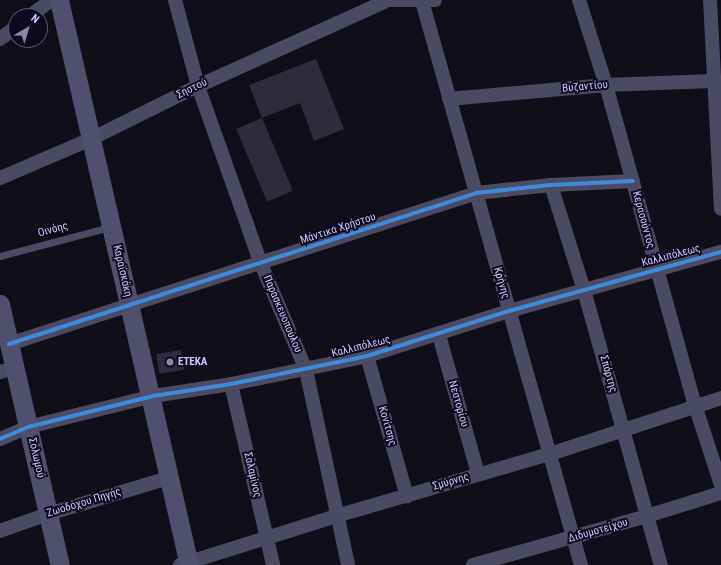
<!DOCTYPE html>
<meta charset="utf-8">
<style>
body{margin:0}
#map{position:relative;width:721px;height:565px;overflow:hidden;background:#100e19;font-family:"Roboto Condensed",sans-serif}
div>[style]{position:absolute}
.building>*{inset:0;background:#2e2b3c;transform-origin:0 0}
.lane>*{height:7px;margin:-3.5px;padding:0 3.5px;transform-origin:3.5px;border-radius:3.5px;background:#4a4a62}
.street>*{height:14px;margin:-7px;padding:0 7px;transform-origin:7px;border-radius:7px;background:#4a4a62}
.secondary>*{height:19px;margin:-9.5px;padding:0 9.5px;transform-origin:9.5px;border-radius:9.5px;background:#504f6d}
.cycleway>*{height:4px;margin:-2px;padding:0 2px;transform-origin:2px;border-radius:2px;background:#408adc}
.dots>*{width:11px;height:11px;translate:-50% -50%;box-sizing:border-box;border:2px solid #0d0a1d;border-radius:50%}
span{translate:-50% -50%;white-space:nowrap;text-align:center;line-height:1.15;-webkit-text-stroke:4px #0d0a1d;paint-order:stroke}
.street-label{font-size:11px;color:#cdc7ff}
.poi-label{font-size:11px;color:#cdc7ff;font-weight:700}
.left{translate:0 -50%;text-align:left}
.north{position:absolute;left:8px;top:8px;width:40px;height:40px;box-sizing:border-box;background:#0d0a1d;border:1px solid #5a5677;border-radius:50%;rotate:38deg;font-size:11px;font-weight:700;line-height:16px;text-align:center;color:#cdc7ff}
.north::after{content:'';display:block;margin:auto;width:14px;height:18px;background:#8b86ae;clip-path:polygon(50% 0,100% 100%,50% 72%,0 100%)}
</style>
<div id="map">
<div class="building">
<i style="clip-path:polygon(316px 59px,344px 129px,314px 141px,300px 103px,262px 118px,249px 85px)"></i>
<i style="left:262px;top:118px;width:79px;height:28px;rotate:67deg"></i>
<i style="left:181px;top:350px;width:20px;height:25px;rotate:81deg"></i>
</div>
<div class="lane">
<i style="left:0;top:256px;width:114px;rotate:-14.8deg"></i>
</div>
<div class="street">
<i style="left:175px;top:0;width:89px;rotate:75deg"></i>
<i style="left:198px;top:86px;width:189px;rotate:70.5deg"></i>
<i style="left:261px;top:264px;width:115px;rotate:67deg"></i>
<i style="left:306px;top:370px;width:199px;rotate:77.8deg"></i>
<i style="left:377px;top:0;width:58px"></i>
<i style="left:579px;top:0;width:89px;rotate:72.4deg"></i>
<i style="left:606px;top:85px;width:332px;rotate:74.5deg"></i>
<i style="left:695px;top:405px;width:84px;rotate:72deg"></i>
<i style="left:710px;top:0;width:209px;rotate:87deg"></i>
<i style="left:422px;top:1px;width:586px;rotate:74.26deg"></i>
<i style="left:30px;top:16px;width:26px;rotate:-37deg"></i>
<i style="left:0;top:39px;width:20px;rotate:-37deg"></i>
<i style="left:449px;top:99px;width:158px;rotate:-5.1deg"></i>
<i style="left:606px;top:85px;width:107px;rotate:-2.1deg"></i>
<i style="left:713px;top:81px;width:9px;rotate:21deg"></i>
<i style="left:0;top:178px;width:99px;rotate:-23.2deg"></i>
<i style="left:91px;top:139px;width:119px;rotate:-26.4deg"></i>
<i style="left:198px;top:86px;width:204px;rotate:-24.3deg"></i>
<i style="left:551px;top:185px;width:110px;rotate:72.6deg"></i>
<i style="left:584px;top:290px;width:286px;rotate:74.4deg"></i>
<i style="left:439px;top:335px;width:144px;rotate:74.3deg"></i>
<i style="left:9px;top:344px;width:491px;rotate:-17.9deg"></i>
<i style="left:476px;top:193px;width:75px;rotate:-6.1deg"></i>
<i style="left:551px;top:185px;width:82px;rotate:-2.8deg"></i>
<i style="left:367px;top:356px;width:146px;rotate:74.1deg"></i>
<i style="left:0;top:372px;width:16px;rotate:-18deg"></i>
<i style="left:231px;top:384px;width:186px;rotate:76.9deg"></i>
<i style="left:0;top:439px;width:30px;rotate:-23deg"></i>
<i style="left:28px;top:427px;width:129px;rotate:-13.9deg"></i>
<i style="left:153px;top:396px;width:79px;rotate:-8.7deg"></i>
<i style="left:231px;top:384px;width:139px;rotate:-11.6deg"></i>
<i style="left:367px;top:356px;width:149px;rotate:-17.6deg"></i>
<i style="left:509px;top:311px;width:220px;rotate:-15.6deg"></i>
<i style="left:0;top:531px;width:51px;rotate:-19.5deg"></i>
<i style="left:48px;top:514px;width:126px;rotate:-16.6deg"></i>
<i style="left:180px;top:565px;width:164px;rotate:-17.4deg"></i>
<i style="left:336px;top:516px;width:223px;rotate:-16.2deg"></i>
<i style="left:550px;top:454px;width:180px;rotate:-18.1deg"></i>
<i style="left:473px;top:565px;width:181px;rotate:-15.7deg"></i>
<i style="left:647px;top:516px;width:77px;rotate:-17.3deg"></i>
</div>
<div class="secondary">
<i style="left:59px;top:0;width:580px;rotate:77.04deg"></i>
<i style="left:0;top:304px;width:268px;rotate:77.1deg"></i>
</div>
<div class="cycleway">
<i style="left:9px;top:344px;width:491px;rotate:-17.9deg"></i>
<i style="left:476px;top:193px;width:75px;rotate:-6.1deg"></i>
<i style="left:551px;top:185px;width:82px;rotate:-2.8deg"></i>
<i style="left:0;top:439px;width:30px;rotate:-23deg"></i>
<i style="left:28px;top:427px;width:129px;rotate:-13.9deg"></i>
<i style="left:153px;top:396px;width:79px;rotate:-8.7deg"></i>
<i style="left:231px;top:384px;width:139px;rotate:-11.6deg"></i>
<i style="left:367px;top:356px;width:149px;rotate:-17.6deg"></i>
<i style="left:509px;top:311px;width:220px;rotate:-15.6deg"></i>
</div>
<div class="dots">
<i style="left:170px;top:362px;background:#8b86ae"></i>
</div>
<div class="street-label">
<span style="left:585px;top:87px;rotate:-5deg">Βυζαντίου</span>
<span style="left:192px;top:89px;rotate:-26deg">Σηστού</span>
<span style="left:643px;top:220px;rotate:75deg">Κερασούντος</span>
<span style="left:338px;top:229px;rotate:-18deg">Μάντικα Χρήστου</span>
<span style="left:53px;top:230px;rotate:-15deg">Οινόης</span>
<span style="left:671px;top:256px;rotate:-15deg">Καλλιπόλεως</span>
<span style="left:122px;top:271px;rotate:77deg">Καραϊσκάκη</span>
<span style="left:501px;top:283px;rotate:74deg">Κρήνης</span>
<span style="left:282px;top:314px;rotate:67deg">Παρασκευοπούλου</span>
<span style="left:361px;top:347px;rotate:-14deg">Καλλιπόλεως</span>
<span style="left:608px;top:374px;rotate:74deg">Σπάρτης</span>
<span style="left:458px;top:404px;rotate:74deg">Νεστορίου</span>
<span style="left:387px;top:426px;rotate:74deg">Κονίτσης</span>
<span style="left:36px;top:458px;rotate:77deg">Σολωμού</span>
<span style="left:252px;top:475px;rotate:77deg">Σαλαμίνος</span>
<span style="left:451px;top:482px;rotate:-17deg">Σμύρνης</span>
<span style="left:84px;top:503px;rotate:-17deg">Ζωοδόχου Πηγής</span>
<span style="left:598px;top:531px;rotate:-16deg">Διδυμοτείχου</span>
</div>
<div class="poi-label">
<span class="left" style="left:178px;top:362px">ΕΤΕΚΑ</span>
</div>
<div class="north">N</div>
</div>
